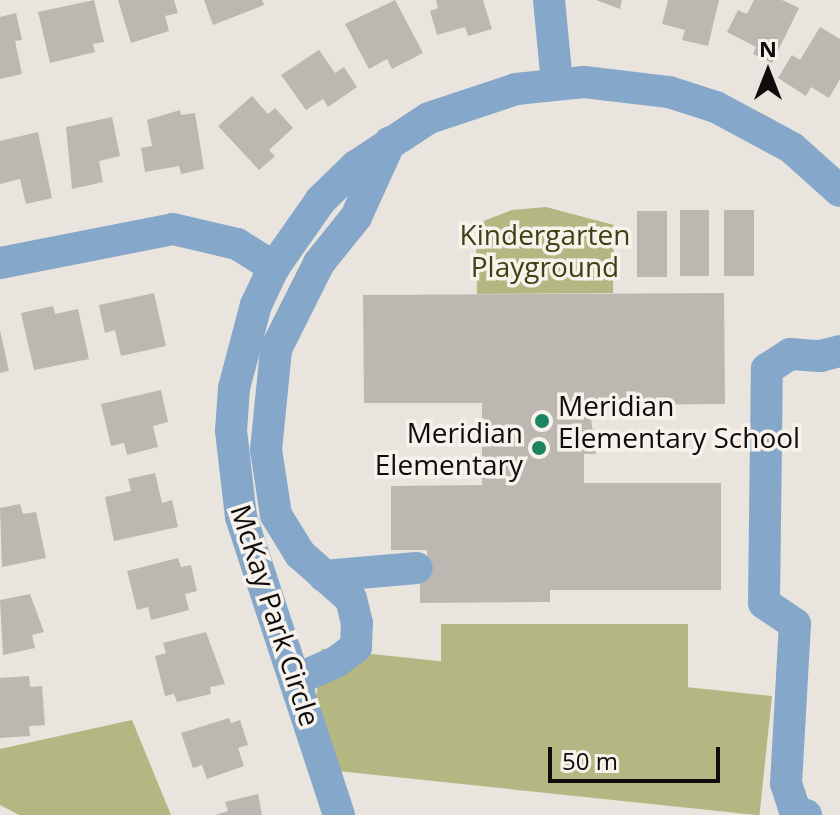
<!DOCTYPE html>
<style>
body{margin:0}
#map{position:relative;width:840px;height:815px;overflow:hidden;background:#eae4de;font-family:"Open Sans",sans-serif}
div>[style]{position:absolute}
.green>*{inset:0;background:#b4b782;transform-origin:0 0}
.building>*{inset:0;background:#bcb7b0;transform-origin:0 0}
.minor>*{height:32px;margin:-16px;padding:0 16px;transform-origin:16px;border-radius:16px;background:#85a7c9}
.dots>*{width:22px;height:22px;translate:-50% -50%;box-sizing:border-box;border:4px solid #f7f2eb;border-radius:50%}
span{translate:-50% -50%;white-space:nowrap;text-align:center;line-height:1.15;-webkit-text-stroke:7px #f7f2eb;paint-order:stroke}
.park-label{font-size:28px;color:#3f4113}
.poi-label{font-size:28px;color:#0f0d0b}
.left{translate:0 -50%;text-align:left}
.right{translate:-100% -50%;text-align:right}
.street-label{font-size:28px;color:#0f0d0b}
.north{position:absolute;left:728px;top:32px;width:80px;height:80px;-webkit-text-stroke:6px #f7f2eb;paint-order:stroke;rotate:0deg;font-size:22px;font-weight:700;line-height:32px;text-align:center;color:#0f0d0b}
.north::after{content:'';display:block;margin:auto;width:28px;height:36px;background:#0f0d0b;clip-path:polygon(50% 0,100% 100%,50% 72%,0 100%)}
.scale{position:absolute;left:548px;top:747px;width:172px;height:36px;box-sizing:border-box;border:4px solid #0f0d0b;border-top:0;padding-left:10px;font-size:24px;line-height:28px;white-space:nowrap;color:#0f0d0b;-webkit-text-stroke:6px #f7f2eb;paint-order:stroke}
</style>
<div id="map">
<div class="green">
<i style="clip-path:polygon(546px 207px,614px 225px,613px 293px,477px 294px,476px 224px,512px 210px)"></i>
<i style="left:441px;top:624px;width:247px;height:63px"></i>
<i style="left:772px;top:696px;width:120px;height:453px;rotate:96deg"></i>
<i style="clip-path:polygon(132px 720px,171px 815px,19px 815px,0 805px,0 749px)"></i>
</div>
<div class="building">
<i style="clip-path:polygon(94px 0,104px 42px,93px 44px,95px 52px,50px 63px,38px 12px)"></i>
<i style="clip-path:polygon(118px 0,174px 0,178px 13px,165px 16px,169px 31px,131px 43px)"></i>
<i style="clip-path:polygon(204px 0,262px 0,264px 5px,213px 25px)"></i>
<i style="clip-path:polygon(395px 0,423px 53px,392px 69px,387px 59px,369px 69px,345px 24px)"></i>
<i style="clip-path:polygon(436px 0,483px 0,492px 29px,468px 36px,465px 27px,437px 35px,430px 11px,438px 8px)"></i>
<i style="clip-path:polygon(596px 0,622px 0,620px 9px)"></i>
<i style="clip-path:polygon(668px 0,719px 0,708px 46px,682px 40px,685px 30px,662px 24px)"></i>
<i style="clip-path:polygon(754px 0,782px 0,799px 8px,772px 63px,753px 54px,756px 47px,727px 32px,738px 10px,747px 14px)"></i>
<i style="clip-path:polygon(16px 13px,22px 40px,15px 41px,22px 74px,0 79px,0 17px)"></i>
<i style="clip-path:polygon(820px 27px,840px 39px,840px 79px,829px 98px,811px 87px,806px 96px,778px 78px,792px 55px,800px 60px)"></i>
<i style="clip-path:polygon(319px 50px,335px 73px,344px 67px,357px 87px,328px 107px,323px 99px,306px 110px,281px 75px)"></i>
<i style="clip-path:polygon(252px 96px,268px 114px,275px 108px,293px 128px,269px 150px,275px 156px,259px 170px,218px 126px)"></i>
<i style="clip-path:polygon(180px 110px,181px 115px,195px 113px,204px 169px,181px 174px,179px 166px,145px 172px,141px 148px,152px 146px,147px 120px)"></i>
<i style="clip-path:polygon(112px 117px,120px 156px,99px 161px,103px 182px,72px 189px,66px 127px)"></i>
<i style="clip-path:polygon(38px 132px,52px 198px,26px 204px,20px 179px,0 184px,0 141px)"></i>
<i style="left:680px;top:210px;width:29px;height:66px"></i>
<i style="left:724px;top:210px;width:30px;height:66px"></i>
<i style="left:637px;top:211px;width:30px;height:66px"></i>
<i style="clip-path:polygon(154px 293px,166px 346px,121px 356px,115px 330px,105px 333px,99px 305px)"></i>
<i style="clip-path:polygon(724px 293px,725px 404px,589px 405px,596px 454px,584px 454px,584px 483px,721px 483px,721px 590px,550px 590px,550px 602px,420px 603px,420px 578px,428px 577px,427px 550px,391px 550px,391px 486px,482px 485px,482px 403px,364px 403px,363px 295px)"></i>
<i style="clip-path:polygon(53px 306px,55px 314px,78px 309px,89px 359px,34px 370px,21px 313px)"></i>
<i style="clip-path:polygon(0 330px,9px 371px,0 373px)"></i>
<i style="clip-path:polygon(161px 390px,168px 422px,153px 426px,158px 447px,127px 455px,124px 443px,111px 446px,101px 404px)"></i>
<i style="clip-path:polygon(155px 473px,162px 503px,172px 500px,178px 527px,114px 541px,105px 497px,131px 491px,128px 479px)"></i>
<i style="clip-path:polygon(20px 504px,23px 514px,36px 512px,46px 558px,2px 567px,0 508px)"></i>
<i style="clip-path:polygon(178px 558px,181px 567px,191px 565px,197px 591px,185px 594px,189px 610px,151px 620px,148px 607px,137px 610px,127px 571px)"></i>
<i style="clip-path:polygon(30px 594px,44px 632px,32px 635px,35px 648px,3px 655px,0 600px)"></i>
<i style="clip-path:polygon(206px 632px,225px 684px,210px 687px,211px 694px,177px 702px,174px 694px,165px 696px,155px 656px,166px 653px,163px 643px)"></i>
<i style="clip-path:polygon(29px 676px,30px 687px,42px 686px,45px 725px,29px 726px,30px 736px,0 738px,0 678px)"></i>
<i style="clip-path:polygon(229px 718px,231px 723px,240px 720px,248px 745px,238px 748px,244px 766px,207px 779px,202px 765px,193px 768px,181px 733px)"></i>
<i style="clip-path:polygon(258px 794px,262px 815px,215px 815px,228px 811px,225px 802px)"></i>
</div>
<div class="minor">
<i style="left:549px;top:0;width:83px;rotate:84.5deg"></i>
<i style="left:0;top:263px;width:176px;rotate:-11.1deg"></i>
<i style="left:173px;top:229px;width:66px;rotate:13.2deg"></i>
<i style="left:237px;top:244px;width:44px;rotate:31.9deg"></i>
<i style="left:324px;top:576px;width:93px;rotate:-4.9deg"></i>
<i style="left:295px;top:680px;width:45px;rotate:-23.7deg"></i>
<i style="left:336px;top:662px;width:25px;rotate:-37deg"></i>
<i style="left:356px;top:647px;width:24px;rotate:-88deg"></i>
<i style="left:357px;top:623px;width:25px;rotate:-104deg"></i>
<i style="left:351px;top:599px;width:68px;rotate:-138.6deg"></i>
<i style="left:300px;top:554px;width:46px;rotate:-121.6deg"></i>
<i style="left:276px;top:515px;width:66px;rotate:-98.7deg"></i>
<i style="left:266px;top:450px;width:101px;rotate:-84.3deg"></i>
<i style="left:276px;top:349px;width:96px;rotate:-63.4deg"></i>
<i style="left:319px;top:263px;width:59px;rotate:-51.2deg"></i>
<i style="left:356px;top:217px;width:82px;rotate:-65.6deg"></i>
<i style="left:339px;top:815px;width:314px;rotate:-108.2deg"></i>
<i style="left:241px;top:517px;width:87px;rotate:-96.6deg"></i>
<i style="left:231px;top:431px;width:43px;rotate:-86deg"></i>
<i style="left:234px;top:388px;width:86px;rotate:-75.2deg"></i>
<i style="left:256px;top:305px;width:42px;rotate:-64.7deg"></i>
<i style="left:274px;top:267px;width:82px;rotate:-55deg"></i>
<i style="left:321px;top:200px;width:49px;rotate:-44.2deg"></i>
<i style="left:356px;top:166px;width:87px;rotate:-33.3deg"></i>
<i style="left:429px;top:118px;width:92px;rotate:-18.4deg"></i>
<i style="left:516px;top:89px;width:68px;rotate:-5.9deg"></i>
<i style="left:584px;top:82px;width:86px;rotate:6.7deg"></i>
<i style="left:669px;top:92px;width:49px;rotate:17.7deg"></i>
<i style="left:716px;top:107px;width:86px;rotate:28.3deg"></i>
<i style="left:792px;top:148px;width:64px;rotate:41.9deg"></i>
<i style="left:806px;top:815px;width:12px;rotate:-160deg"></i>
<i style="left:795px;top:811px;width:28px;rotate:-108deg"></i>
<i style="left:786px;top:784px;width:160px;rotate:-86.8deg"></i>
<i style="left:795px;top:624px;width:37px;rotate:-146deg"></i>
<i style="left:764px;top:603px;width:234px;rotate:-89.3deg"></i>
<i style="left:767px;top:369px;width:27px;rotate:-33deg"></i>
<i style="left:790px;top:354px;width:30px;rotate:4deg"></i>
<i style="left:820px;top:356px;width:21px;rotate:-14deg"></i>
</div>
<div class="dots">
<i style="left:542px;top:421px;background:#1b8460"></i>
<i style="left:539px;top:448px;background:#1b8460"></i>
</div>
<div class="park-label">
<span style="left:545px;top:250px">Kindergarten<br>Playground</span>
</div>
<div class="poi-label">
<span class="left" style="left:558px;top:421px">Meridian<br>Elementary School</span>
<span class="right" style="left:523px;top:448px">Meridian<br>Elementary</span>
</div>
<div class="street-label">
<span style="left:276px;top:615px;rotate:72deg">McKay Park Circle</span>
</div>
<div class="north">N</div>
<div class="scale">50 m</div>
</div>
